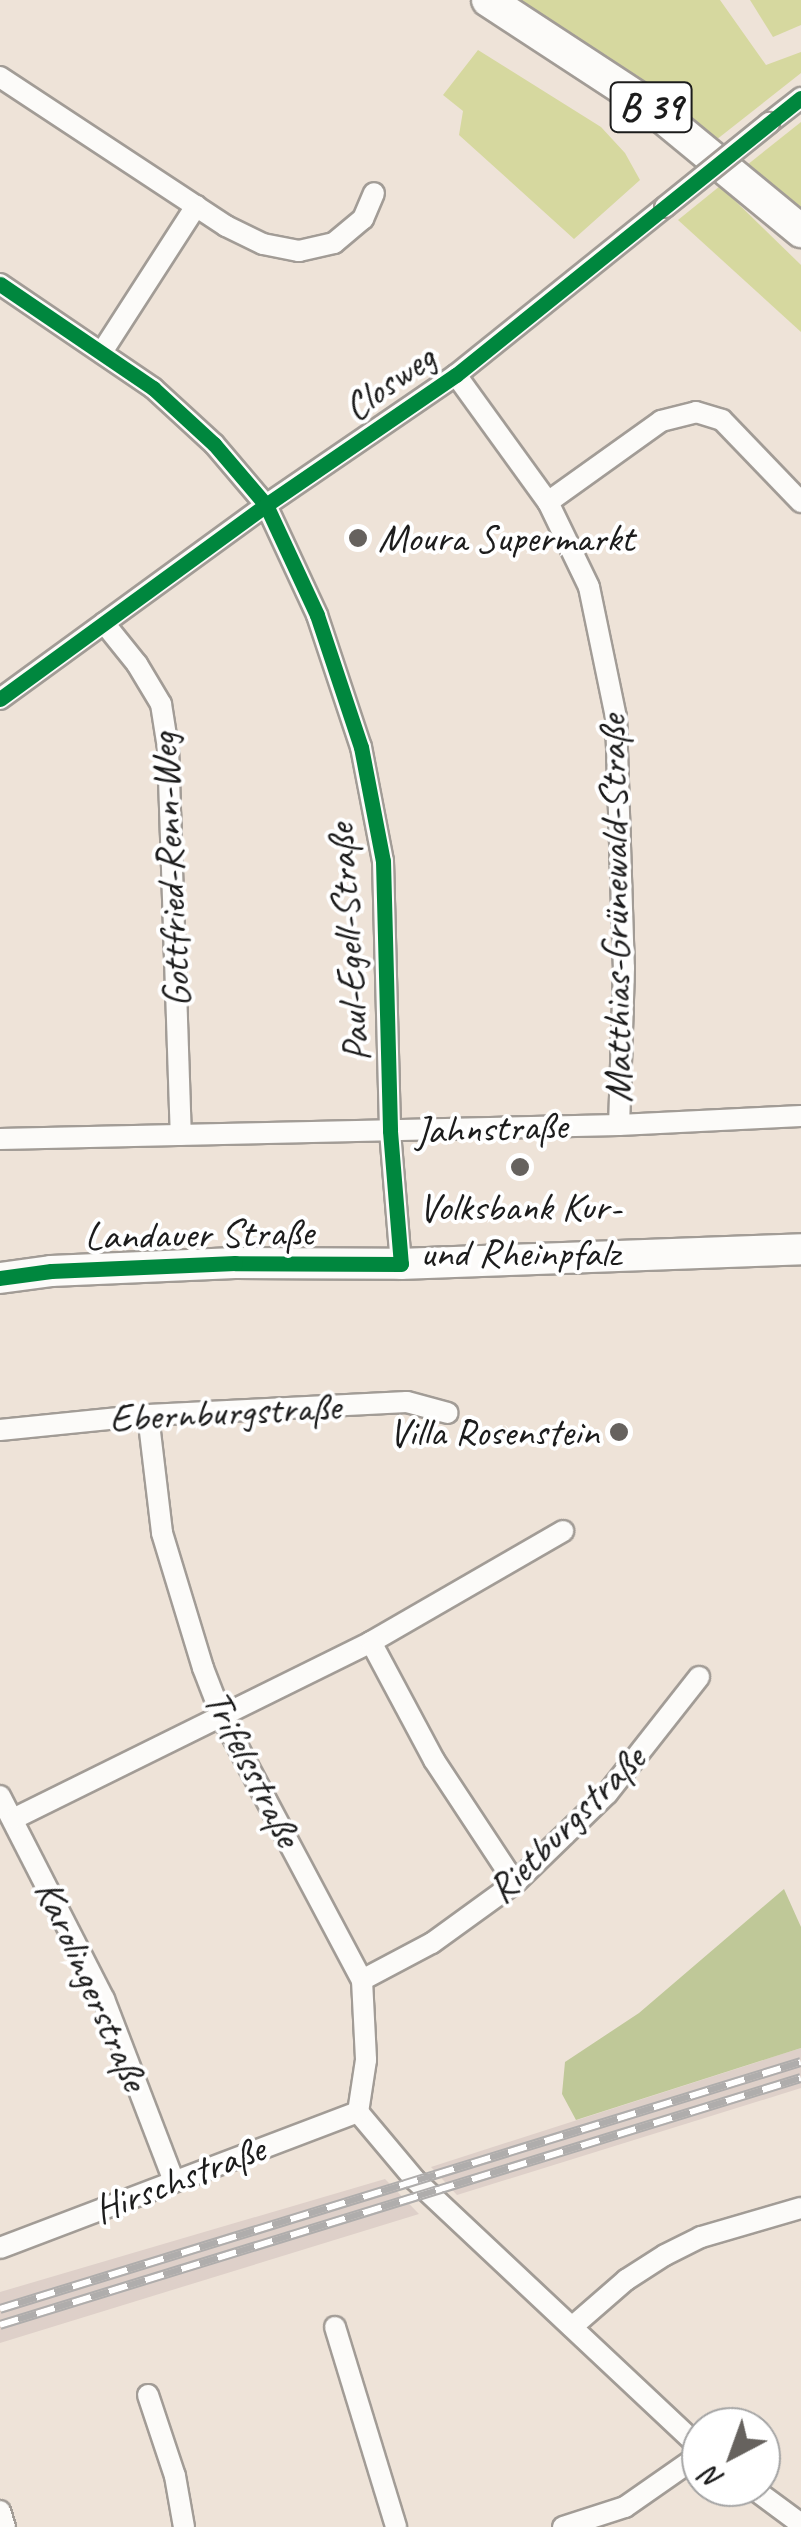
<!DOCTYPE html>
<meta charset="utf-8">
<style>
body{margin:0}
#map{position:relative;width:801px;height:2527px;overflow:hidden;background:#eee3d8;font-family:Caveat,sans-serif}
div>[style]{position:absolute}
.industrial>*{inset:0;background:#ded0c9}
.green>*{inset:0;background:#d6d89f}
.forest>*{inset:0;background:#bfc898}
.roads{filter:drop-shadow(2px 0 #a29c96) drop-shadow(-2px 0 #a29c96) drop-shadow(0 2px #a29c96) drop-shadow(0 -2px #a29c96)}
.minor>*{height:20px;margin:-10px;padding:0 10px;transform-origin:10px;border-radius:10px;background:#fcfbf9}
.secondary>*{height:30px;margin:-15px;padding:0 15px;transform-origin:15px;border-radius:15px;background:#fcfbf9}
.primary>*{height:32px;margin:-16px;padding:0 16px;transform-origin:16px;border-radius:16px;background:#fcfbf9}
.rail>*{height:10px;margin-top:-5px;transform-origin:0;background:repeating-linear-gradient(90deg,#fff 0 19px,#afadac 0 38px);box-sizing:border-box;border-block:2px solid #afadac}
.bridges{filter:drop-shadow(2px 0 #a29c96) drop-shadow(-2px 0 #a29c96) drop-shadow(0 2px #a29c96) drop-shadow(0 -2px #a29c96)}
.minor-bridge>*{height:20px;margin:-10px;padding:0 10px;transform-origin:10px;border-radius:10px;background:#fcfbf9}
.cycleway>*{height:15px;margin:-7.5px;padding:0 7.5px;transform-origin:7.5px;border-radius:7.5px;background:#00873e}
.dots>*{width:28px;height:28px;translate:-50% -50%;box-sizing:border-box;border:5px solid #fff;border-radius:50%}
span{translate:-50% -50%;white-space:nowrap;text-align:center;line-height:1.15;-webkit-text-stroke:8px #fff;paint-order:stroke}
.shield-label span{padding:2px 8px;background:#fff;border:2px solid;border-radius:8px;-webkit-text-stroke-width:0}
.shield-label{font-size:38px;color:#1c1c1c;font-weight:700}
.street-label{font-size:40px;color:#1c1c1c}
.poi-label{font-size:40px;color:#1c1c1c}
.left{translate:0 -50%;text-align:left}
.right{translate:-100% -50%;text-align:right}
.north{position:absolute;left:681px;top:2407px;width:100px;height:100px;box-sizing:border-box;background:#fff;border:2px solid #a4a4a4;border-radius:50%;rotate:221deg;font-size:28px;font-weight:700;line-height:40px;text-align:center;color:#1c1c1c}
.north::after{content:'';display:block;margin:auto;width:35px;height:45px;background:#66625e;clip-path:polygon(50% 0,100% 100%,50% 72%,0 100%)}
</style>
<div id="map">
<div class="industrial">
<i style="clip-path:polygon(801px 2048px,801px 2088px,457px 2195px,431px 2167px)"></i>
<i style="clip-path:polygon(385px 2179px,419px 2214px,0 2343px,0 2292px)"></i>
</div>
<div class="green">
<i style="clip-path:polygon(515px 0,720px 0,766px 65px,801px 52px,801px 73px,716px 140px)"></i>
<i style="clip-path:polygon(750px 0,801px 0,801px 25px,773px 37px)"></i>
<i style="clip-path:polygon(478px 50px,601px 127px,625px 153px,640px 180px,574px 239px,459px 135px,463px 111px,443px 95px)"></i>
<i style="clip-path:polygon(801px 122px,801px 207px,747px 165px)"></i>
<i style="clip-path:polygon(720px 186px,801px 265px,801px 332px,678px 220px)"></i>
</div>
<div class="forest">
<i style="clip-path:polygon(784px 1889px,801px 1927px,801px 2048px,576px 2120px,562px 2094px,565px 2062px,639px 2013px)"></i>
</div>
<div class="roads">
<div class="minor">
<i style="left:0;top:77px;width:271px;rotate:33.4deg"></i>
<i style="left:226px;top:226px;width:41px;rotate:25.9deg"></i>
<i style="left:263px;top:244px;width:37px;rotate:11deg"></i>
<i style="left:299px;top:251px;width:36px;rotate:-13deg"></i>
<i style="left:334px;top:243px;width:38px;rotate:-40deg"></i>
<i style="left:363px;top:219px;width:28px;rotate:-67deg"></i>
<i style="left:769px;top:123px;width:41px;rotate:-38deg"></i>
<i style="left:0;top:284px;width:185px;rotate:34.2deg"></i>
<i style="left:153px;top:388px;width:83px;rotate:42.6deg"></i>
<i style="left:214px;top:444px;width:80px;rotate:49.6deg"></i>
<i style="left:266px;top:505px;width:121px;rotate:65.1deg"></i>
<i style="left:317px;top:615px;width:139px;rotate:71.6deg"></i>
<i style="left:361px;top:747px;width:116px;rotate:79.1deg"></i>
<i style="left:383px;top:861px;width:270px;rotate:88.5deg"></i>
<i style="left:390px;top:1131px;width:133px;rotate:85.3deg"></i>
<i style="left:102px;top:352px;width:174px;rotate:-57.2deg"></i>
<i style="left:456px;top:375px;width:157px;rotate:54.1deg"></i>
<i style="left:548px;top:502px;width:94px;rotate:64.2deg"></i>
<i style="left:589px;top:587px;width:133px;rotate:78.3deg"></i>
<i style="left:616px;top:717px;width:251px;rotate:88.2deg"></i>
<i style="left:624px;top:968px;width:157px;rotate:91.8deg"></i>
<i style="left:548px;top:502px;width:139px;rotate:-35.6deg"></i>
<i style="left:661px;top:421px;width:36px;rotate:-14deg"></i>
<i style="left:696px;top:412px;width:27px;rotate:17deg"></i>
<i style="left:722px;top:420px;width:114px;rotate:46.1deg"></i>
<i style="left:104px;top:623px;width:53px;rotate:51.2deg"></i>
<i style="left:137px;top:664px;width:47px;rotate:59deg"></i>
<i style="left:161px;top:704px;width:45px;rotate:81deg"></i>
<i style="left:168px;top:748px;width:387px;rotate:88.1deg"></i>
<i style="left:0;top:699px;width:329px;rotate:-36.1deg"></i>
<i style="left:266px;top:505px;width:230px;rotate:-34.4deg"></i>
<i style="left:456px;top:375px;width:268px;rotate:-38.8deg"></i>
<i style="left:0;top:1139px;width:619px;rotate:-1.3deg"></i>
<i style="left:619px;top:1125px;width:182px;rotate:-2.8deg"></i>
<i style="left:148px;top:1415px;width:119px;rotate:83.2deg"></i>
<i style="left:162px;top:1533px;width:141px;rotate:73.1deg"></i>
<i style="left:203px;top:1668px;width:53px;rotate:68.8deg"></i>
<i style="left:222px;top:1717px;width:298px;rotate:62deg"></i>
<i style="left:362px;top:1980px;width:80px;rotate:87.1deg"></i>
<i style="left:366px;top:2060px;width:53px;rotate:98.7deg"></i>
<i style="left:0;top:1430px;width:149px;rotate:-5.8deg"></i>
<i style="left:148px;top:1415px;width:259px;rotate:-2.9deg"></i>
<i style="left:407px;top:1402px;width:42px;rotate:15deg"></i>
<i style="left:371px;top:1642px;width:134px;rotate:61.9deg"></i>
<i style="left:434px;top:1760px;width:147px;rotate:56.6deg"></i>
<i style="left:0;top:1796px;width:228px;rotate:62.9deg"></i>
<i style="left:104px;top:1999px;width:193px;rotate:69deg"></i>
<i style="left:15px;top:1818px;width:397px;rotate:-26.3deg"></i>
<i style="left:371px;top:1642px;width:222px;rotate:-30deg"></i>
<i style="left:362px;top:1980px;width:79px;rotate:-27.9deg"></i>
<i style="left:432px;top:1943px;width:102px;rotate:-35.9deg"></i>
<i style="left:515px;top:1883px;width:128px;rotate:-44.1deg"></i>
<i style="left:607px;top:1794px;width:149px;rotate:-51.8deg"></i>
<i style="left:358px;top:2112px;width:89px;rotate:50deg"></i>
<i style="left:415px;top:2180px;width:393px;rotate:43.2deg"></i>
<i style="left:0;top:2248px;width:383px;rotate:-20.8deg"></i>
<i style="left:335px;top:2327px;width:209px;rotate:73deg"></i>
<i style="left:572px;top:2327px;width:72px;rotate:-41deg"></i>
<i style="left:626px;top:2280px;width:46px;rotate:-32.7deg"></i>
<i style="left:665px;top:2255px;width:40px;rotate:-26.6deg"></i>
<i style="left:701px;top:2237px;width:104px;rotate:-16.2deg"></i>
<i style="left:148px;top:2395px;width:85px;rotate:71.6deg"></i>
<i style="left:175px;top:2476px;width:52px;rotate:80deg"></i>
<i style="left:751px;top:2487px;width:62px;rotate:36.5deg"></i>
<i style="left:0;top:2511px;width:17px;rotate:73deg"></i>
<i style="left:563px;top:2527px;width:65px;rotate:-17.9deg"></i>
<i style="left:625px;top:2507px;width:93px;rotate:-34.9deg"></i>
</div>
<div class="secondary">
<i style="left:0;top:1278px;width:51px;rotate:-7.8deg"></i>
<i style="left:51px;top:1271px;width:184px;rotate:-2.5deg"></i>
<i style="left:235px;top:1263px;width:166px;rotate:0.3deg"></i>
<i style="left:401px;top:1264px;width:400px;rotate:-2.1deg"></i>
</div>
<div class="primary">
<i style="left:488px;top:0;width:190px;rotate:33.2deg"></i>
<i style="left:647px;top:104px;width:200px;rotate:39.5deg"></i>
</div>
</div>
<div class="rail">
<i style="left:0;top:2309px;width:838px;rotate:-17.14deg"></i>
<i style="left:0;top:2325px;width:838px;rotate:-17.14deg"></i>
</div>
<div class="bridges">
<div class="minor-bridge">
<i style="left:665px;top:207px;width:134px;rotate:-38.9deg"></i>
</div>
</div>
<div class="cycleway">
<i style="left:0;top:284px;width:185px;rotate:34.2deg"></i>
<i style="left:153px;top:388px;width:83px;rotate:42.6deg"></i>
<i style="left:214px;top:444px;width:80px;rotate:49.6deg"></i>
<i style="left:266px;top:505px;width:121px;rotate:65.1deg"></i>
<i style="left:317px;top:615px;width:139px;rotate:71.6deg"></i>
<i style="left:361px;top:747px;width:116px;rotate:79.1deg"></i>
<i style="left:383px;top:861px;width:270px;rotate:88.5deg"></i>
<i style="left:390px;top:1131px;width:133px;rotate:85.3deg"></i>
<i style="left:401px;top:1264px;width:166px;rotate:-179.7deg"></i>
<i style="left:235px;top:1263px;width:184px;rotate:177.5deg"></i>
<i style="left:51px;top:1271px;width:51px;rotate:172.2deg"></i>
<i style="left:0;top:699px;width:329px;rotate:-36.1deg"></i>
<i style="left:266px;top:505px;width:230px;rotate:-34.4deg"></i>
<i style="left:456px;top:375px;width:442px;rotate:-38.8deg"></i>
</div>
<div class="dots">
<i style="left:358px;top:538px;background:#66625e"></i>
<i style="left:520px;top:1167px;background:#66625e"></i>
<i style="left:619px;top:1432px;background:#66625e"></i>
</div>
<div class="shield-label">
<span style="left:651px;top:107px">B 39</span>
</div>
<div class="street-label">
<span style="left:389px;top:382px;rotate:-35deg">Closweg</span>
<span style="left:170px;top:870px;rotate:-93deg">Gottfried-Renn-Weg</span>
<span style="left:615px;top:909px;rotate:-91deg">Matthias-Grünewald-Straße</span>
<span style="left:348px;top:943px;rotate:-94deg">Paul-Egell-Straße</span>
<span style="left:491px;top:1128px;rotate:-2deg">Jahnstraße</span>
<span style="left:199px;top:1234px;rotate:-1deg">Landauer Straße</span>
<span style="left:225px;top:1412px;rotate:-3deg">Ebernburgstraße</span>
<span style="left:253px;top:1768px;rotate:63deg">Trifelsstraße</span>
<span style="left:566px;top:1824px;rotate:-45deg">Rietburgstraße</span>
<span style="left:92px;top:1985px;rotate:66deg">Karolingerstraße</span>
<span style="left:179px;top:2179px;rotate:-21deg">Hirschstraße</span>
</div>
<div class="poi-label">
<span class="left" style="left:378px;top:538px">Moura Supermarkt</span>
<span style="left:520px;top:1230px">Volksbank Kur-<br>und Rheinpfalz</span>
<span class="right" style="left:599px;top:1432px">Villa Rosenstein</span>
</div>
<div class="north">N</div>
</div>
